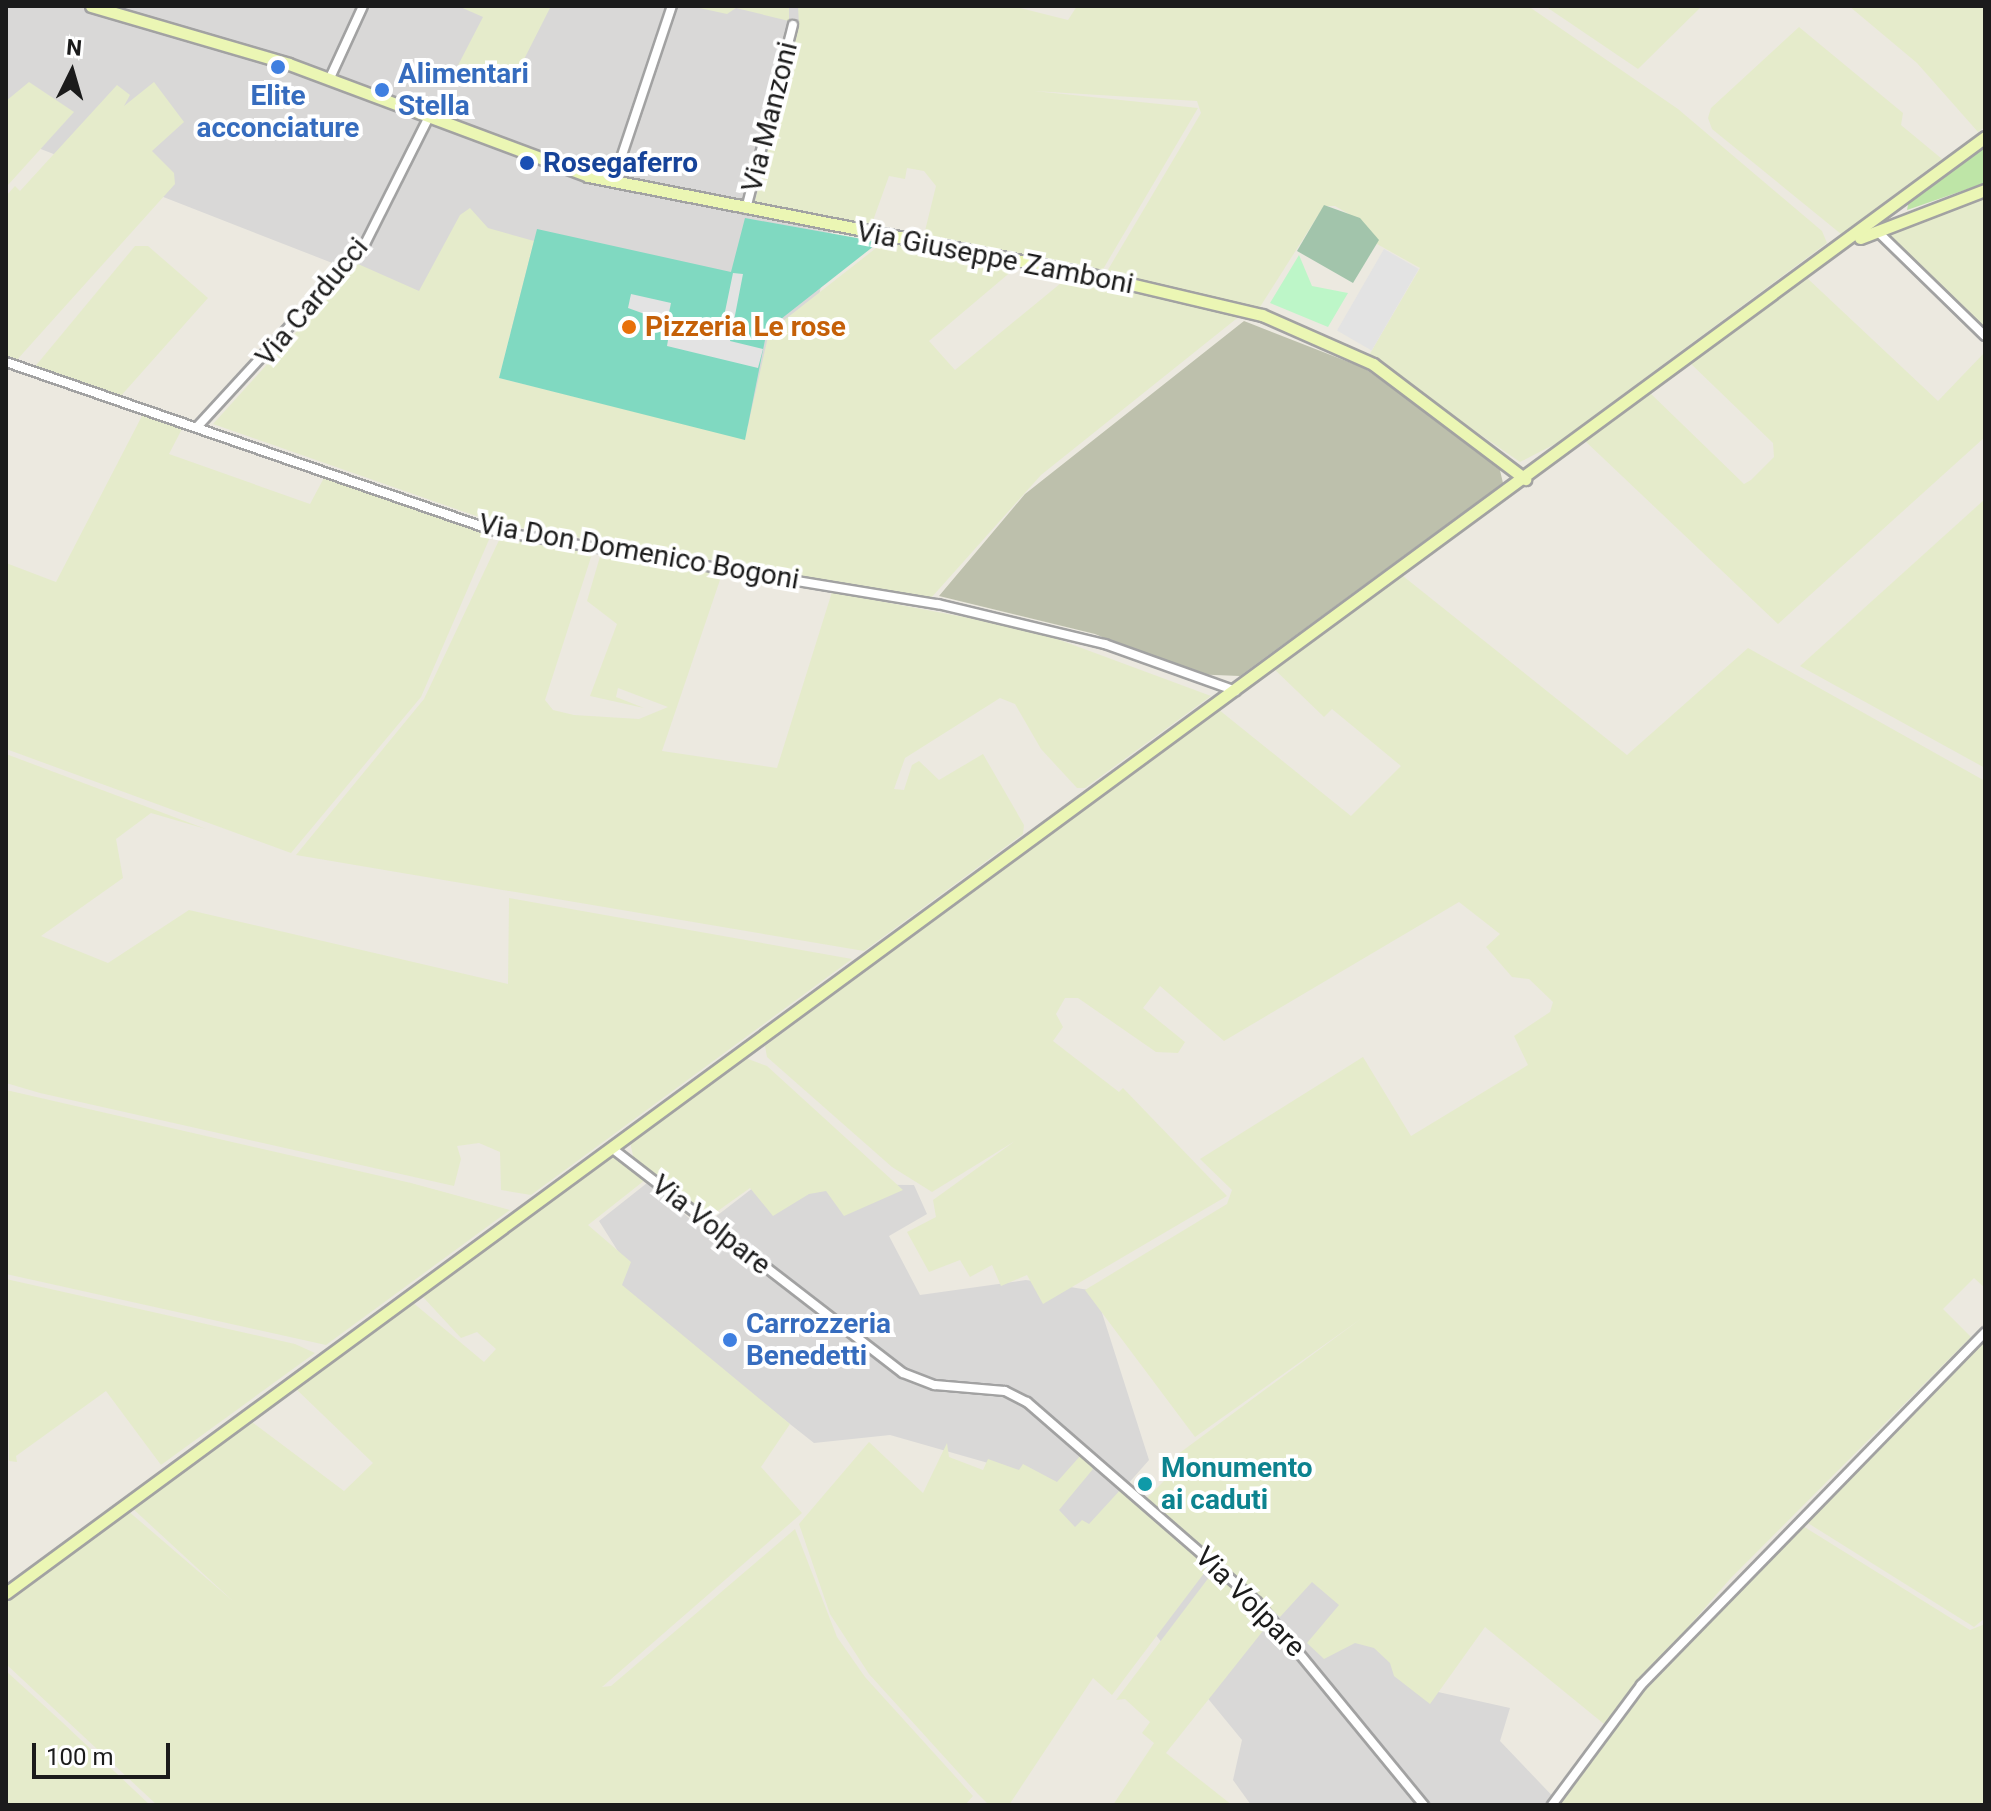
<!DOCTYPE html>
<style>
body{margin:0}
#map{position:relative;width:1991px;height:1811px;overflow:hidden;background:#ece9e0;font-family:Roboto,sans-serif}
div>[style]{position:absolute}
.residential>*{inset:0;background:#d9d8d7}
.construction>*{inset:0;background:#bdc0ac}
.farmland>*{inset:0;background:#e5ebcb}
.grass>*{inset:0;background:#bee5a7}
.cemetery>*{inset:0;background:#a2c4ab}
.park>*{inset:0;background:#bdf6c8}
.pitch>*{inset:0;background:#80d9c1}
.parking>*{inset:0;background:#e3e3e3;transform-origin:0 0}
.roads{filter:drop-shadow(2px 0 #a2a2a2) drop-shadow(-2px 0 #a2a2a2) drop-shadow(0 2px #a2a2a2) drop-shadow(0 -2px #a2a2a2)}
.street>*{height:8px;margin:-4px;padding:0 4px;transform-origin:4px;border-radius:4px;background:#fff}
.secondary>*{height:11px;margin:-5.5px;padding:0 5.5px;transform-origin:5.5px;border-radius:5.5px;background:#ebf6b4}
.dots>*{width:22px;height:22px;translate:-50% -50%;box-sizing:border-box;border:4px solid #fff;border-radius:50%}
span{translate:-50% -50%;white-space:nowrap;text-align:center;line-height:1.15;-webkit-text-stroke:8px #fff;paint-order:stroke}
.shop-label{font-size:28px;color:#366cbe;font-weight:700}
.left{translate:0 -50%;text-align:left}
.street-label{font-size:28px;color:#1b1b1b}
.transit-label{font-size:28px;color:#164399;font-weight:700}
.food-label{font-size:28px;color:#c56008;font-weight:700}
.culture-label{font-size:28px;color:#0d838f;font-weight:700}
.frame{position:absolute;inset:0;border:8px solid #1b1b1b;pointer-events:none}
.north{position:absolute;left:32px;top:32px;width:80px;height:80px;-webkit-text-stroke:6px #fff;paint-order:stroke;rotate:5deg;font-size:22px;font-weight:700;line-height:32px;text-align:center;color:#1b1b1b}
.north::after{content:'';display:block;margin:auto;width:28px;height:36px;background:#1b1b1b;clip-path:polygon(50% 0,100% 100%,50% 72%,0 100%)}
.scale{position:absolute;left:32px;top:1743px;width:138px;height:36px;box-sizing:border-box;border:4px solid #1b1b1b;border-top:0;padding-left:10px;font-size:24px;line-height:28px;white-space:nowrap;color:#1b1b1b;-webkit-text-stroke:6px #fff;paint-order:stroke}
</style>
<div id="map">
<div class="residential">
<i style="clip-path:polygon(6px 6px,805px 6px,874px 19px,790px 442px,28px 144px,6px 163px)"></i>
<i style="clip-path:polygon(647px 1183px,701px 1228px,758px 1184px,914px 1185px,927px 1214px,889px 1236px,920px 1295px,1026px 1280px,1095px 1291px,1149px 1460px,1084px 1534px,1021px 1512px,1044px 1479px,890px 1435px,814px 1443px,612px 1284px,626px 1264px,599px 1221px)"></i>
<i style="clip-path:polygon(1215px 1546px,1313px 1573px,1429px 1690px,1510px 1708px,1500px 1741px,1561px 1805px,1251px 1805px,1233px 1780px,1242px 1740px,1150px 1628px)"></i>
</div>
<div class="construction">
<i style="clip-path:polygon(1244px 321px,1364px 368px,1498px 462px,1503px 483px,1240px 676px,1190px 674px,1095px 634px,939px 596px,1025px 494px)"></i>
</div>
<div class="farmland">
<i style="clip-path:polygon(458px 6px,551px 6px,510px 87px,487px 75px,479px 87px,453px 75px,483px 17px)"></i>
<i style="clip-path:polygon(690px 6px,789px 6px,789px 21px,736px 8px,727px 14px)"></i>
<i style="clip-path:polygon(798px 6px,1012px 6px,1068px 20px,1077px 6px,1528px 6px,1678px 109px,1822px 231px,1827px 243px,1557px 443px,1520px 462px,1368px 357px,1420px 268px,1377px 244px,1359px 220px,1335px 206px,1324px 206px,1260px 307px,1106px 273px,1201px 113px,1197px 101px,1034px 91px,1198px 108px,1102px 271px,923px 239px,936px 186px,924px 171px,907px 168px,905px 179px,889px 176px,870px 229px,754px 205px,799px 25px)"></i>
<i style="clip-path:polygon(1545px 6px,1702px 6px,1638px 69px)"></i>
<i style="clip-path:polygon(1849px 6px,1985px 6px,1985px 127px,1978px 132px,1917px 63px)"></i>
<i style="clip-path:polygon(1799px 27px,1903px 113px,1901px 125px,1942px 159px,1841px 234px,1712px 129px,1708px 118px,1711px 108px)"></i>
<i style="clip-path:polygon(29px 82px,74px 112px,8px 185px,6px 101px)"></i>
<i style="clip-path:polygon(154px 82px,184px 122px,152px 151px,174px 173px,175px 184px,15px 362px,6px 359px,6px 196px,15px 186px,20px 191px,117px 85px,130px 95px,124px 106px)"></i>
<i style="clip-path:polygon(1985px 196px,1985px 330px,1889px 236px,1891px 230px)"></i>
<i style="clip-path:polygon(470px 208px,488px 228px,534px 241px,499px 378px,745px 439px,769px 332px,885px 241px,1014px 263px,1013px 270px,929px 341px,955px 370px,1072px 274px,1241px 315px,1041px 475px,931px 598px,499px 524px,213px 424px,358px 264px,419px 291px,460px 215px)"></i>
<i style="clip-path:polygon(135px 246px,148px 246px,208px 298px,119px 398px,33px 369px)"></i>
<i style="clip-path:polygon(1806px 277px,1938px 401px,1985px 352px,1985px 437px,1778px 624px,1583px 439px,1649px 392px,1744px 484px,1751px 480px,1774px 457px,1773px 443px,1688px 361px)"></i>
<i style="clip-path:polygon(144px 412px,184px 425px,169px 454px,310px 504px,326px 474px,491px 535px,421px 697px,291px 853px,6px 749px,6px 563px,56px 582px)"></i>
<i style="clip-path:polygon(1985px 499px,1985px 768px,1800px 666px)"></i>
<i style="clip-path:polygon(501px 536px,593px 551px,545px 700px,553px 710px,574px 715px,639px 719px,668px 707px,618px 688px,616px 697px,644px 708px,590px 696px,617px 624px,587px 601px,601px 553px,722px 574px,662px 751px,777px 768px,832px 592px,1033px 630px,1211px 696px,1085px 788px,1077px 788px,1041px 749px,1015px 704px,1000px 698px,905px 758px,894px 789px,904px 790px,912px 765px,919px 761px,939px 780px,983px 754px,1024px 825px,1023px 834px,864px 951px,296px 855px,424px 699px)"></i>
<i style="clip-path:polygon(1398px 572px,1627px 755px,1748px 648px,1985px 781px,1985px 1288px,1974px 1278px,1943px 1309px,1971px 1337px,1730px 1579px,1604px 1724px,1485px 1627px,1430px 1704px,1394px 1676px,1390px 1663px,1374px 1648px,1355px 1643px,1324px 1659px,1307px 1643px,1339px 1605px,1312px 1582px,1280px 1617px,1147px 1498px,1166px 1479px,1158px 1469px,1362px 1318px,1195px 1437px,1085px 1290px,1227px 1204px,1232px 1190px,1200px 1159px,1363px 1057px,1411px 1136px,1528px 1065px,1514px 1036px,1550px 1012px,1553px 1002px,1529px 979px,1512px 977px,1486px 947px,1500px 934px,1459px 902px,1224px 1041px,1160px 986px,1143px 1008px,1185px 1042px,1178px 1053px,1156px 1052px,1078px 998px,1065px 998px,1056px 1014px,1063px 1027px,1053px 1041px,1119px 1092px,1123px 1088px,1227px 1196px,1043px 1304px,1027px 1275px,1001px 1286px,992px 1265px,970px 1277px,960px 1260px,929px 1272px,907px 1232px,936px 1217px,933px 1200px,1015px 1141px,932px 1192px,892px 1167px,767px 1057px,765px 1046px,1218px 709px,1351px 816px,1401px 766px,1332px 709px,1324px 717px,1271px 666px)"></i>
<i style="clip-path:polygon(6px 754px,206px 829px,151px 813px,116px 839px,123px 878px,41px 936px,108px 963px,189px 910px,508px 984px,509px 898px,852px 959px,531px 1195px,501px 1190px,500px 1152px,479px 1143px,457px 1146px,461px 1159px,454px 1186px,40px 1093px,6px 1083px)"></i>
<i style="clip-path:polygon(743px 1057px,767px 1066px,903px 1190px,844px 1216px,826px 1191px,809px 1194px,773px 1216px,750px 1188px,708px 1218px,634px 1160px,630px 1142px)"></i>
<i style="clip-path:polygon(6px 1090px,411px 1183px,510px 1210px,326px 1345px,6px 1274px)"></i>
<i style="clip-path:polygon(612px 1153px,645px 1180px,588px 1225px,631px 1262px,622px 1285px,790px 1424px,761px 1467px,802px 1513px,602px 1687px,611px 1686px,795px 1529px,837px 1637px,865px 1677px,973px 1796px,965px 1805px,157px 1805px,6px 1664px,6px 1602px,127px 1510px,234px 1602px,131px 1507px,248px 1419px,344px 1491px,373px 1463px,295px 1388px,411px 1301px,484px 1362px,496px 1349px,477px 1332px,461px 1338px,423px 1297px,425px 1292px)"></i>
<i style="clip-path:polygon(6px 1279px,295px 1344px,315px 1353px,161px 1465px,106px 1391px,16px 1456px,17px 1462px,9px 1461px)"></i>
<i style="clip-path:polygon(1985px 1338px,1985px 1618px,1974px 1627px,1803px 1520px)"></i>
<i style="clip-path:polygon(869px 1442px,923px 1493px,947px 1443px,949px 1457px,983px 1470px,988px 1459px,1019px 1470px,1023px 1464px,1057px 1482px,1081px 1455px,1093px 1469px,1059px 1510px,1075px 1527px,1082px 1520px,1089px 1524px,1122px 1488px,1211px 1564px,1112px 1695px,1093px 1678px,1009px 1805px,989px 1805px,977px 1793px,869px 1674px,830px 1614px,799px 1524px)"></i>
<i style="clip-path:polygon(1798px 1523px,1970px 1630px,1985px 1624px,1985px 1805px,1556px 1805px,1622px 1712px)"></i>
<i style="clip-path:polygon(1216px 1568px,1270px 1622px,1166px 1753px,1232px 1805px,1113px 1805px,1154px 1743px,1142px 1733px,1150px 1722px,1125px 1699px,1116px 1700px)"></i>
<i style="clip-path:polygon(6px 1671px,63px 1723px,150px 1805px,6px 1805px)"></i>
</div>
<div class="grass">
<i style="clip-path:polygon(1985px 144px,1985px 183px,1907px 210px,1909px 200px)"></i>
</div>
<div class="cemetery">
<i style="clip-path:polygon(1324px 205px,1360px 218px,1379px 240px,1353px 283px,1297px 251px)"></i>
</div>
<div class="park">
<i style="clip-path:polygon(1299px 255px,1312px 286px,1348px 293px,1328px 327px,1270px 303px)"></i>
</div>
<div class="pitch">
<i style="clip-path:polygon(745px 218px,879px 242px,767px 330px,745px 440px,499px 378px,537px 229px,731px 272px)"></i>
</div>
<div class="parking">
<i style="left:1384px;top:249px;width:40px;height:94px;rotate:30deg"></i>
<i style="clip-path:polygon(733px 273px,743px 274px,730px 341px,763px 349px,758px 368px,667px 346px,671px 322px,721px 331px)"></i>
<i style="clip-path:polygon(631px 294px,671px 303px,667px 322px,628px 308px)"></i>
</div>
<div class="roads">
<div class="street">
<i style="left:329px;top:80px;width:81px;rotate:-65.3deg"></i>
<i style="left:613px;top:182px;width:186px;rotate:-71.5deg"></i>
<i style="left:746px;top:209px;width:190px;rotate:-75.7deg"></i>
<i style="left:1878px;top:232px;width:149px;rotate:44.2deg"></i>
<i style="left:6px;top:362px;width:517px;rotate:19.07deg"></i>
<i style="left:495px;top:531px;width:449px;rotate:9.4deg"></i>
<i style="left:938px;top:604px;width:172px;rotate:13.5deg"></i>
<i style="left:1105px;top:644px;width:139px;rotate:19.7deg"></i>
<i style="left:197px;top:427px;width:248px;rotate:-47.4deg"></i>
<i style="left:365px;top:244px;width:140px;rotate:-63.3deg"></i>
<i style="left:613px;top:1149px;width:366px;rotate:37.7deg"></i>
<i style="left:903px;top:1373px;width:34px;rotate:21deg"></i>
<i style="left:935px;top:1385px;width:70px;rotate:4.9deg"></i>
<i style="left:1005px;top:1391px;width:25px;rotate:27deg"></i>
<i style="left:1027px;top:1402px;width:305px;rotate:41deg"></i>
<i style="left:1257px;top:1602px;width:263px;rotate:50.6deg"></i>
<i style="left:1552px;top:1805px;width:149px;rotate:-53.4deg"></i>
<i style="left:1641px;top:1685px;width:493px;rotate:-45.7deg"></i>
</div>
<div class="secondary">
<i style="left:91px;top:6px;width:206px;rotate:16.3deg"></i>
<i style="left:289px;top:64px;width:319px;rotate:20.5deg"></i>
<i style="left:588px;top:176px;width:510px;rotate:11.09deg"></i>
<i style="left:1088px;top:274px;width:179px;rotate:13.3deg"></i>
<i style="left:1262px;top:315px;width:121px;rotate:23.8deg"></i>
<i style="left:1373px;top:364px;width:191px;rotate:37.1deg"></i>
<i style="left:1860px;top:238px;width:134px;rotate:-21deg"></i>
<i style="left:6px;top:1593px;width:2457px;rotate:-36.34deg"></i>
</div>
</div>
<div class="dots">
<i style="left:278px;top:67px;background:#3f7fe0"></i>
<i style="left:382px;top:90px;background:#3f7fe0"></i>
<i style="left:527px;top:163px;background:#1a4fb4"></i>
<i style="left:629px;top:327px;background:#e8710a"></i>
<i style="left:730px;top:1340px;background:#3f7fe0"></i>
<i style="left:1145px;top:1484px;background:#0f9aa8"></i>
</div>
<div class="shop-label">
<span class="left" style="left:398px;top:90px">Alimentari<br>Stella</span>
<span style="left:278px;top:112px">Elite<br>acconciature</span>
<span class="left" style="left:746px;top:1340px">Carrozzeria<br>Benedetti</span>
</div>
<div class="street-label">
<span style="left:770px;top:117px;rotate:-76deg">Via Manzoni</span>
<span style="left:995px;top:258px;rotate:11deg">Via Giuseppe Zamboni</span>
<span style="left:312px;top:302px;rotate:-50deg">Via Carducci</span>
<span style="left:639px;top:552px;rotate:10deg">Via Don Domenico Bogoni</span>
<span style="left:711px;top:1225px;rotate:38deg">Via Volpare</span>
<span style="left:1250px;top:1602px;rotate:45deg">Via Volpare</span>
</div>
<div class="transit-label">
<span class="left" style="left:543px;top:163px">Rosegaferro</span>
</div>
<div class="food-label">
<span class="left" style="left:645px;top:327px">Pizzeria Le rose</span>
</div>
<div class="culture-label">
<span class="left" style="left:1161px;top:1484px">Monumento<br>ai caduti</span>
</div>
<div class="frame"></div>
<div class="north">N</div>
<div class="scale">100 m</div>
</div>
